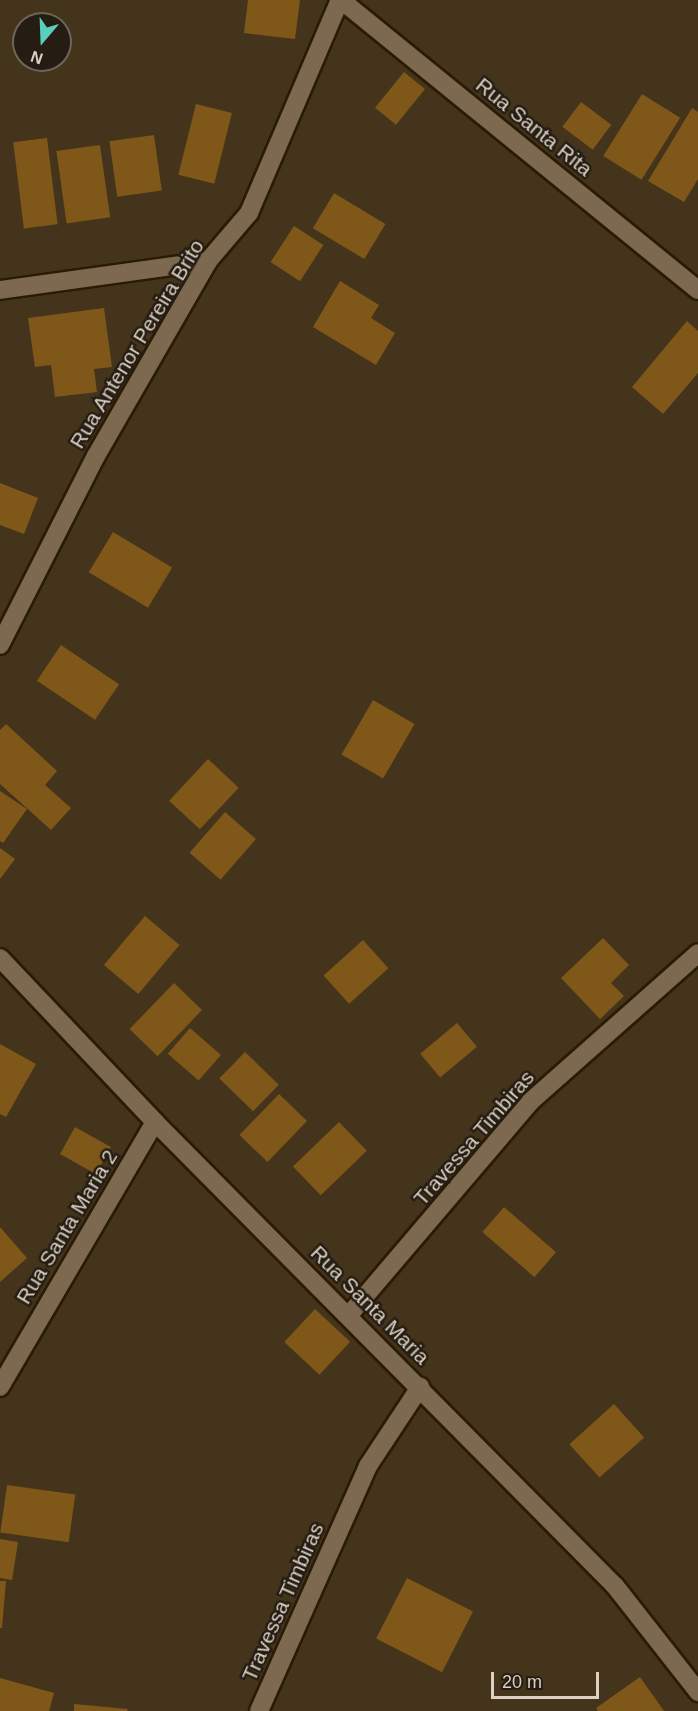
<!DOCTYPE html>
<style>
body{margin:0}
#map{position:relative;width:698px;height:1711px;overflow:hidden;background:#45341c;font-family:Helvetica,sans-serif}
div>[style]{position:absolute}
.building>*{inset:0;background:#7f5718;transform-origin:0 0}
.roads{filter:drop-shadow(2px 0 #2b1b04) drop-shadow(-2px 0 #2b1b04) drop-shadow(0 2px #2b1b04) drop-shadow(0 -2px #2b1b04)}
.minor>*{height:18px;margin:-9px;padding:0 9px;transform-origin:9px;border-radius:9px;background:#7c694f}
span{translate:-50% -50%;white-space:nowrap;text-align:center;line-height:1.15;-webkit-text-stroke:5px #251d13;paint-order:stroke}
.street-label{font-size:21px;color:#dbd0c2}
.north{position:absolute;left:12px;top:12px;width:60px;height:60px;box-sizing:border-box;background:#251d13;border:2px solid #6e6559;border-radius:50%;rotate:199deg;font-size:16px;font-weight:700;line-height:24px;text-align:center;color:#dbd0c2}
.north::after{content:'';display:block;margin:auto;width:21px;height:27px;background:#5acebd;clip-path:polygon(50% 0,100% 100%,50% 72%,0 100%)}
.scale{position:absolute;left:491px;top:1672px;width:108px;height:27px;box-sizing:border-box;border:3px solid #dbd0c2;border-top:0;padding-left:8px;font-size:18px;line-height:21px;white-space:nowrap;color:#dbd0c2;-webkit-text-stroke:4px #251d13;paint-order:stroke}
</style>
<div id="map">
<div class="building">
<i style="clip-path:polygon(248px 0,300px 0,295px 39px,244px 33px)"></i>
<i style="left:404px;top:72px;width:27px;height:46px;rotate:39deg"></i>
<i style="left:642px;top:94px;width:45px;height:73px;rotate:32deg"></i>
<i style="left:581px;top:102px;width:38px;height:31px;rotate:37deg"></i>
<i style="left:196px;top:104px;width:37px;height:73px;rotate:14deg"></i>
<i style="clip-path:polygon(692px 108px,698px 112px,698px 179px,684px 202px,648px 181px)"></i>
<i style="left:154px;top:135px;width:56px;height:45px;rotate:82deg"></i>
<i style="left:47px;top:138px;width:87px;height:34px;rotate:83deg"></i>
<i style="left:100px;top:145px;width:73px;height:44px;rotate:82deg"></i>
<i style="left:334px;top:193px;width:60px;height:41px;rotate:31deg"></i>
<i style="left:294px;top:226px;width:35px;height:43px;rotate:33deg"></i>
<i style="clip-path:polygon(340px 281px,379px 305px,371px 318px,395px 333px,376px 365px,313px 327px)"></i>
<i style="clip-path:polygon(104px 308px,112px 367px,94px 369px,97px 392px,55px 397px,51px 365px,35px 367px,28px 318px)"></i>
<i style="clip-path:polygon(687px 321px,698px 331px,698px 373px,663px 414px,632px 387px)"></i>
<i style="clip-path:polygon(0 483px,38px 498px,24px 534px,0 525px)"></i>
<i style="left:113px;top:532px;width:69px;height:47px;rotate:31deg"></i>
<i style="left:61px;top:645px;width:70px;height:43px;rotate:34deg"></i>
<i style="left:373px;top:700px;width:48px;height:63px;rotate:30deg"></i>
<i style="clip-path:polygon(6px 724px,57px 771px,45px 785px,71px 808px,51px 830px,0 784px,0 730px)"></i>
<i style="left:208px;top:759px;width:42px;height:57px;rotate:43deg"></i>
<i style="clip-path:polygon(0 791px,27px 809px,3px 843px,0 841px)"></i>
<i style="left:225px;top:812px;width:41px;height:54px;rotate:41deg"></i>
<i style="clip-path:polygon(0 848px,15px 859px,0 879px)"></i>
<i style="left:145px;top:916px;width:45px;height:64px;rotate:40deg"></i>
<i style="clip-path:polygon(603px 938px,629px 965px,611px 983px,624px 996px,600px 1019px,561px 978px)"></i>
<i style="left:363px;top:940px;width:38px;height:53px;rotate:48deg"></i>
<i style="left:174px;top:983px;width:39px;height:64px;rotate:44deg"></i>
<i style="left:457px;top:1023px;width:31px;height:48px;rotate:50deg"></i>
<i style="left:190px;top:1028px;width:41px;height:34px;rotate:41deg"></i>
<i style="clip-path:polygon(0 1044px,36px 1064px,6px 1117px,0 1114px)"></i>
<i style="left:245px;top:1052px;width:47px;height:37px;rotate:44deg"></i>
<i style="left:279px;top:1094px;width:39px;height:57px;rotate:44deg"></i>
<i style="left:339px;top:1122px;width:40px;height:64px;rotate:46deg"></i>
<i style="left:75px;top:1127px;width:41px;height:31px;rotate:29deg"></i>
<i style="left:504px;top:1207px;width:69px;height:33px;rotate:41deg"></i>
<i style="clip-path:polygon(0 1227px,27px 1258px,0 1282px)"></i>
<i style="left:315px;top:1309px;width:48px;height:45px;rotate:43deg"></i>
<i style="left:614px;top:1404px;width:45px;height:60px;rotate:48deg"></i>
<i style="left:7px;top:1485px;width:69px;height:48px;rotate:8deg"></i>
<i style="clip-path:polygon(0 1539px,18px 1542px,12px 1580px,0 1578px)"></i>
<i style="left:407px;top:1578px;width:74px;height:68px;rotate:27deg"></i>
<i style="clip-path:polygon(0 1581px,6px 1581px,2px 1628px,0 1628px)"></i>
<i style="clip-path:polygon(640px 1677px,664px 1711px,598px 1711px,596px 1708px)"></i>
<i style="clip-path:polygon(0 1678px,54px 1693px,49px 1711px,0 1711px)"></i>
<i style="clip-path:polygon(74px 1704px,128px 1709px,127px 1711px,74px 1711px)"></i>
</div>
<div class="roads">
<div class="minor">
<i style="left:341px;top:0;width:460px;rotate:39.1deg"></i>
<i style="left:0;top:290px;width:210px;rotate:-7.9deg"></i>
<i style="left:0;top:645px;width:212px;rotate:-63.1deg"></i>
<i style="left:96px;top:456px;width:225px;rotate:-60.1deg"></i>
<i style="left:208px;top:261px;width:63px;rotate:-49.5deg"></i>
<i style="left:249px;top:213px;width:232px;rotate:-66.9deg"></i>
<i style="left:0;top:958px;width:226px;rotate:46.6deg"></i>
<i style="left:155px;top:1122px;width:653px;rotate:45.25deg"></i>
<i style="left:615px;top:1586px;width:135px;rotate:51.9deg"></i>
<i style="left:349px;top:1315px;width:281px;rotate:-49.6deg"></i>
<i style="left:531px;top:1101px;width:223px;rotate:-41.5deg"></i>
<i style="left:0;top:1387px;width:307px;rotate:-59.7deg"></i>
<i style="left:259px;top:1711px;width:268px;rotate:-66deg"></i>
<i style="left:368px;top:1466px;width:95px;rotate:-56.6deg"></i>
</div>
</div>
<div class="street-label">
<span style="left:534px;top:127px;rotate:39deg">Rua Santa Rita</span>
<span style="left:137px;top:344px;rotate:-59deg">Rua Antenor Pereira Brito</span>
<span style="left:474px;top:1138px;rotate:-49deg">Travessa Timbiras</span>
<span style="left:67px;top:1227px;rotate:-59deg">Rua Santa Maria 2</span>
<span style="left:370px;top:1305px;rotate:45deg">Rua Santa Maria</span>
<span style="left:283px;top:1602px;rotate:-66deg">Travessa Timbiras</span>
</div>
<div class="north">N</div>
<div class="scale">20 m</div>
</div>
